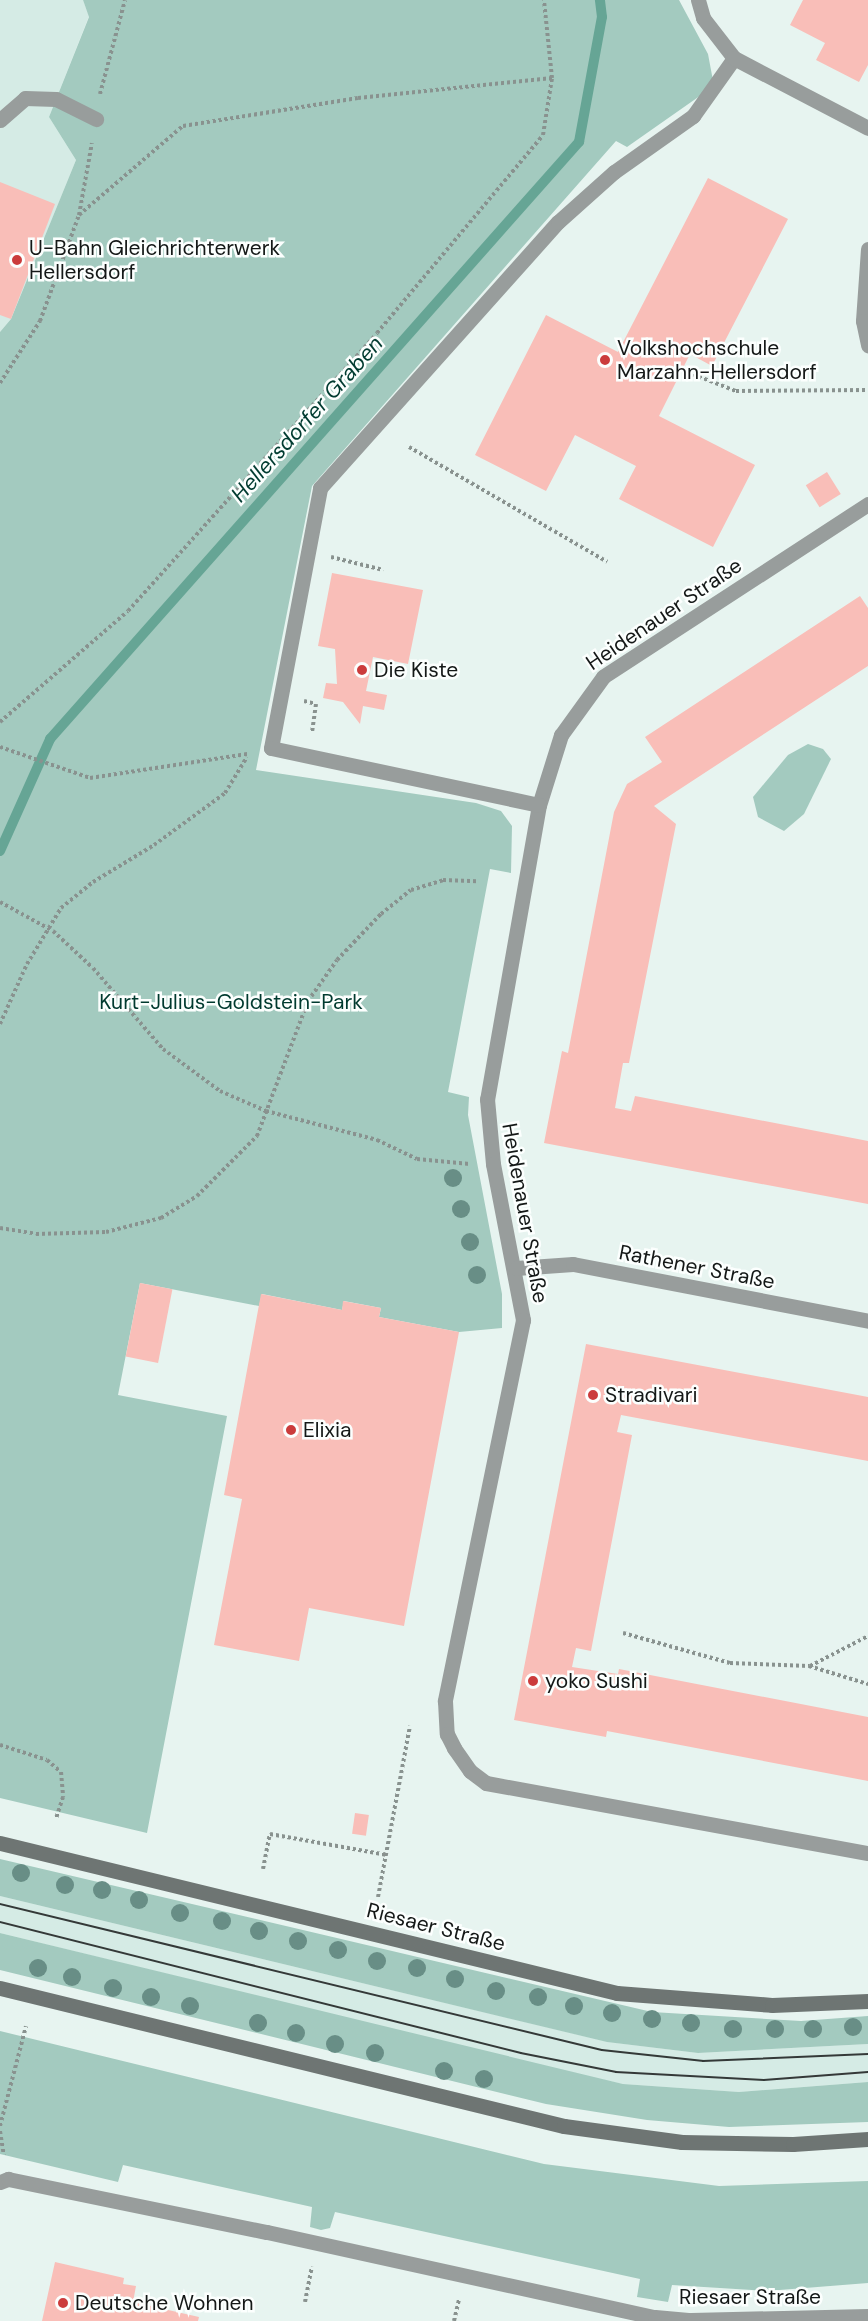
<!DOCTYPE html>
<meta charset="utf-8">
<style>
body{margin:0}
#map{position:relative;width:868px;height:2321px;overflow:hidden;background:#e7f4f0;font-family:"DM Sans",sans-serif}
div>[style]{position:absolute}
.built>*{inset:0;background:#d5ebe5}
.green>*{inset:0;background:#a3cabf}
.stream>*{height:10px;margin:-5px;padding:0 5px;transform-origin:5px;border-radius:5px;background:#66a595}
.building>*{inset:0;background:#f9beb8;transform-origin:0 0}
.path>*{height:4px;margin-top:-2px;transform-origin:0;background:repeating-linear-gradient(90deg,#89928f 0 3px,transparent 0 6px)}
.service>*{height:15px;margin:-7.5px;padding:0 7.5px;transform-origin:7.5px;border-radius:7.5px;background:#989d9c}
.minor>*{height:15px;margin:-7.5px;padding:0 7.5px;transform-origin:7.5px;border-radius:7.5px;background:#989d9c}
.secondary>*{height:15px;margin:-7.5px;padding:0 7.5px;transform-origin:7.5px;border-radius:7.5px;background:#6e7573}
.tram>*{height:1.5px;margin:-0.75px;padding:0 0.75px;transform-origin:0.75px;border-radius:0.75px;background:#343938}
.path-bridge>*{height:4px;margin-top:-2px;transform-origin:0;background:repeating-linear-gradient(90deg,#89928f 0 3px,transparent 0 6px)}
.trees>*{width:18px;height:18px;margin:-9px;border-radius:50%;background:#688e86}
.dots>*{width:16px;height:16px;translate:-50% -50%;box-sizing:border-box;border:3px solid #fcfffe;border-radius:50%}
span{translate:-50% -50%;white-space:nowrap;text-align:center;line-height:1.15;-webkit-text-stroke:5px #fcfffe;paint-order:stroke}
.poi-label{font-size:21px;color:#141817}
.left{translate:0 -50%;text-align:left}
.street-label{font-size:21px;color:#141817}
.park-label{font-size:21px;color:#003a2f}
.water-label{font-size:22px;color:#003b30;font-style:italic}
</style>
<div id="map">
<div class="built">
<i style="clip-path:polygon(0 0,83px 0,89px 16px,49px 117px,76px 160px,11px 319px,0 332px)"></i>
<i style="clip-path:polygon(0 1896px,608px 2042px,698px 2053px,868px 2044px,868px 2082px,739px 2092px,623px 2084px,563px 2071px,0 1933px)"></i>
</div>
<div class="green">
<i style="clip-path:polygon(83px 0,679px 0,708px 54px,714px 86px,627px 147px,616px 141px,312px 486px,256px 770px,476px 803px,501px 811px,512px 826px,511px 873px,490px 869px,448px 1092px,469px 1097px,468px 1115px,502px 1294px,502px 1328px,459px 1332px,379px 1317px,381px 1308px,344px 1301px,342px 1310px,262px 1294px,259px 1306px,140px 1283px,118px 1395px,227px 1416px,147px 1833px,0 1798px,0 332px,11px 319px,76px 160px,49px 117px,89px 17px)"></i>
<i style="clip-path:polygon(808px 744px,823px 749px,831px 759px,804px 814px,784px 831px,758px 817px,753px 797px,788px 755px)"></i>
<i style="clip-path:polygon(0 1859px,652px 2012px,801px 2021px,868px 2016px,868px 2044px,698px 2053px,607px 2042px,0 1896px)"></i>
<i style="clip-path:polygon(0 1933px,623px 2084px,739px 2092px,868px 2082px,868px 2122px,729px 2127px,647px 2120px,546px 2104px,0 1970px)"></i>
<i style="clip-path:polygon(0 2031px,544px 2164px,719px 2186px,868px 2181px,868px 2283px,767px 2291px,672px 2285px,668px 2302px,637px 2297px,640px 2279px,335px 2212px,330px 2228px,321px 2230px,310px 2227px,312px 2207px,123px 2165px,118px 2182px,0 2154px)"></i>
</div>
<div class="stream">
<i style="left:0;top:851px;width:123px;rotate:-65.9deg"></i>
<i style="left:50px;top:739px;width:798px;rotate:-48.46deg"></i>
<i style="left:579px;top:142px;width:127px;rotate:-79.6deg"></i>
<i style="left:602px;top:17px;width:17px;rotate:-97deg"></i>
</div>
<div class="building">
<i style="clip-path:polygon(803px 0,868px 0,868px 65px,859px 82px,816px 60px,825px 43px,790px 25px)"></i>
<i style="clip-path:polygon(708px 178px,788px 219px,712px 366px,690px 354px,659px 416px,755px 465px,713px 547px,619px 499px,636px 466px,575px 435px,546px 491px,475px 455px,546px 315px,618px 352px)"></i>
<i style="clip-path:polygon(0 182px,55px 204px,11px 319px,0 315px)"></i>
<i style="left:827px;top:472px;width:26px;height:25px;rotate:58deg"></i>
<i style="clip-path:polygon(332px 573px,423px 590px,408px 664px,373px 657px,366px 691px,387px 695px,384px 710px,363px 706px,360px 724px,343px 702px,323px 698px,326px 683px,337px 684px,335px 649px,318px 646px)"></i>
<i style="clip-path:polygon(860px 596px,868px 608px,868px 666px,654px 806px,676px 824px,629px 1063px,623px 1063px,615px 1108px,631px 1111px,635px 1096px,868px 1141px,868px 1204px,544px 1143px,562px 1051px,568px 1053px,614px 812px,627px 784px,662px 762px,645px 737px)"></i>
<i style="left:140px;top:1283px;width:33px;height:75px;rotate:11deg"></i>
<i style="clip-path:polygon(261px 1294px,342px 1310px,343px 1301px,381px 1308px,379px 1317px,459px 1332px,404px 1626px,309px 1608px,299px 1661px,214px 1645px,242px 1499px,224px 1495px)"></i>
<i style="clip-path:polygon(586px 1344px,868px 1397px,868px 1461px,621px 1415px,617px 1432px,632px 1435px,591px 1651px,576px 1648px,572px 1667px,618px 1674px,619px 1669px,868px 1717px,868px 1781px,607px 1731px,606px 1737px,514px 1720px)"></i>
<i style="left:355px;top:1813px;width:14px;height:21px;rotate:8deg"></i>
<i style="clip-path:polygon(55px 2262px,124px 2278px,123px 2284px,136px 2286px,133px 2302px,199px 2317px,198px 2321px,42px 2321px)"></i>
</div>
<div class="path">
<i style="left:100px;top:94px;width:97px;rotate:-75.1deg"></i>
<i style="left:79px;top:215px;width:137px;rotate:-40.6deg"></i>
<i style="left:183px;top:126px;width:177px;rotate:-9.1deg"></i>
<i style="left:358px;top:98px;width:195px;rotate:-5.9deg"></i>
<i style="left:682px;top:370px;width:58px;rotate:21.3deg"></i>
<i style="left:736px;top:391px;width:132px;rotate:-0.4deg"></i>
<i style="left:0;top:383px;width:74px;rotate:-57.2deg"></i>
<i style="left:40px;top:321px;width:113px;rotate:-69.8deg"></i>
<i style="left:79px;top:215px;width:73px;rotate:-79.8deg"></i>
<i style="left:409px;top:447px;width:229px;rotate:30.1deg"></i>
<i style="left:331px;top:557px;width:54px;rotate:14deg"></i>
<i style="left:304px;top:701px;width:12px;rotate:14deg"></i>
<i style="left:316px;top:704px;width:28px;rotate:98deg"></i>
<i style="left:0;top:722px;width:169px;rotate:-40.9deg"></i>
<i style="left:128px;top:611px;width:373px;rotate:-48.1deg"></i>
<i style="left:377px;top:333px;width:258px;rotate:-50deg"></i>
<i style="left:543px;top:135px;width:58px;rotate:-81deg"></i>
<i style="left:552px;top:78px;width:78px;rotate:-95.9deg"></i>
<i style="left:0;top:747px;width:95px;rotate:19deg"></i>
<i style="left:90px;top:778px;width:159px;rotate:-8.7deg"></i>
<i style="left:0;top:1024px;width:66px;rotate:-65.8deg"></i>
<i style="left:27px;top:964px;width:66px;rotate:-58.7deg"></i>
<i style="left:61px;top:908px;width:41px;rotate:-39.1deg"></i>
<i style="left:93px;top:882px;width:71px;rotate:-31.2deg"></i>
<i style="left:154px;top:845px;width:88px;rotate:-36.2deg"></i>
<i style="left:225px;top:793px;width:42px;rotate:-58.6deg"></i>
<i style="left:220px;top:1091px;width:50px;rotate:23.5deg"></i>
<i style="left:266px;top:1111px;width:115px;rotate:14.6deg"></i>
<i style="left:377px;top:1140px;width:44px;rotate:25.4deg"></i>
<i style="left:417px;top:1159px;width:53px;rotate:5.4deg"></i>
<i style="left:0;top:1228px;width:36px;rotate:9deg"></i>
<i style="left:36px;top:1234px;width:70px;rotate:-1.6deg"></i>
<i style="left:106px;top:1232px;width:57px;rotate:-14.3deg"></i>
<i style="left:161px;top:1218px;width:42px;rotate:-31.4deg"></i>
<i style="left:197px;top:1196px;width:85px;rotate:-45deg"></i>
<i style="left:257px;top:1136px;width:144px;rotate:-69.3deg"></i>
<i style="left:308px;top:1001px;width:50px;rotate:-54.7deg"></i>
<i style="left:337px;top:960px;width:64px;rotate:-46.3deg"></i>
<i style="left:381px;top:914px;width:38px;rotate:-39deg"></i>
<i style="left:411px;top:890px;width:34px;rotate:-17deg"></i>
<i style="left:443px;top:880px;width:34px;rotate:2deg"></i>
<i style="left:623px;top:1633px;width:111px;rotate:15.7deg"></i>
<i style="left:730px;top:1663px;width:79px;rotate:2.2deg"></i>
<i style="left:809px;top:1666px;width:62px;rotate:17deg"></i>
<i style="left:810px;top:1666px;width:65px;rotate:-27.3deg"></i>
<i style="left:0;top:1745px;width:49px;rotate:17.7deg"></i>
<i style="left:47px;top:1760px;width:18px;rotate:41deg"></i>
<i style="left:61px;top:1772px;width:25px;rotate:85deg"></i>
<i style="left:63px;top:1797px;width:22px;rotate:108deg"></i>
<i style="left:263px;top:1869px;width:36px;rotate:-79deg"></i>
<i style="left:270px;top:1834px;width:119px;rotate:10.2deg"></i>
<i style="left:378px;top:1897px;width:174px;rotate:-79.4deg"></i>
<i style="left:0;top:2126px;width:103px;rotate:-75.4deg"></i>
<i style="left:0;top:2131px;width:24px;rotate:81deg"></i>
<i style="left:305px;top:2302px;width:36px;rotate:-79deg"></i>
<i style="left:454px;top:2321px;width:23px;rotate:-77deg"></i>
</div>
<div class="service">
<i style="left:0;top:120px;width:33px;rotate:-41deg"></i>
<i style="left:25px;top:98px;width:31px;rotate:2deg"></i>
<i style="left:56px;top:99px;width:45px;rotate:26.6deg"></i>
<i style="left:271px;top:748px;width:265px;rotate:-79.3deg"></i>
<i style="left:320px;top:488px;width:357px;rotate:-48.2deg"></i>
<i style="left:558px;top:222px;width:75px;rotate:-41.8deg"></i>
<i style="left:614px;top:172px;width:97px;rotate:-35.3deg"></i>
<i style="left:693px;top:116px;width:71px;rotate:-54.7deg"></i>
</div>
<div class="minor">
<i style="left:698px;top:0;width:19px;rotate:74deg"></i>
<i style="left:703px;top:18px;width:51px;rotate:52.2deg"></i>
<i style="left:734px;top:58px;width:151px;rotate:27.6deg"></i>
<i style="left:868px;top:249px;width:72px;rotate:94deg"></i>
<i style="left:863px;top:321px;width:25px;rotate:78deg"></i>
<i style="left:868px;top:504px;width:316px;rotate:146.9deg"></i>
<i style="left:603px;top:677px;width:72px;rotate:125.9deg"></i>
<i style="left:561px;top:735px;width:73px;rotate:107.4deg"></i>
<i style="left:539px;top:805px;width:299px;rotate:100deg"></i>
<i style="left:487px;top:1099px;width:65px;rotate:84.7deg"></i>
<i style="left:493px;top:1164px;width:159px;rotate:79.1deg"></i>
<i style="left:523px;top:1320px;width:389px;rotate:101.6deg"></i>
<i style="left:445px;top:1701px;width:33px;rotate:87deg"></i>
<i style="left:447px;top:1734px;width:16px;rotate:63deg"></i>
<i style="left:454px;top:1748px;width:28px;rotate:55deg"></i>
<i style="left:470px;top:1771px;width:20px;rotate:37deg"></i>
<i style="left:486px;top:1783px;width:388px;rotate:10.4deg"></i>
<i style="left:271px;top:748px;width:274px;rotate:12deg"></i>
<i style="left:516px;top:1268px;width:57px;rotate:-4deg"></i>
<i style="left:573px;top:1264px;width:300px;rotate:10.9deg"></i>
<i style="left:0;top:2182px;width:9px;rotate:-21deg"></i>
<i style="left:8px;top:2179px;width:264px;rotate:11.6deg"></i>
<i style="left:267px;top:2232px;width:397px;rotate:12.4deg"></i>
<i style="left:655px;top:2317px;width:36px;rotate:5deg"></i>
<i style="left:691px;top:2320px;width:177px;rotate:-1.3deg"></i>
</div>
<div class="secondary">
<i style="left:0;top:1843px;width:635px;rotate:13.66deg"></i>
<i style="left:617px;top:1993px;width:155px;rotate:4.4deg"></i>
<i style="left:772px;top:2005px;width:96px;rotate:-2.4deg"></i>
<i style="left:0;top:1988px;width:581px;rotate:13.75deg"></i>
<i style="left:564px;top:2126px;width:119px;rotate:7.7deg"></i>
<i style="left:682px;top:2142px;width:111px;rotate:1deg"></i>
<i style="left:793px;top:2144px;width:75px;rotate:-3.8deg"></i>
</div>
<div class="tram">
<i style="left:0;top:1904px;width:619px;rotate:13.63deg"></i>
<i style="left:602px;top:2050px;width:102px;rotate:6.2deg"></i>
<i style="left:703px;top:2061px;width:165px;rotate:-2.4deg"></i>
<i style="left:0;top:1922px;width:537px;rotate:14.11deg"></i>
<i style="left:521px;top:2053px;width:97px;rotate:11.3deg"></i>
<i style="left:616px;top:2072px;width:148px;rotate:3.1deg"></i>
<i style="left:764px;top:2080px;width:104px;rotate:-4.4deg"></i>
</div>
<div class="path-bridge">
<i style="left:0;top:902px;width:60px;rotate:28.7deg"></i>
<i style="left:53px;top:931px;width:54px;rotate:42.8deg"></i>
<i style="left:93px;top:968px;width:107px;rotate:49.2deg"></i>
<i style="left:163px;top:1049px;width:71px;rotate:36.4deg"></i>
</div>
<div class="trees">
<i style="left:453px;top:1178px"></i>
<i style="left:461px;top:1209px"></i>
<i style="left:470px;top:1242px"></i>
<i style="left:477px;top:1275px"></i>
<i style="left:21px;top:1873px"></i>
<i style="left:65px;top:1885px"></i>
<i style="left:102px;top:1890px"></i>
<i style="left:139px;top:1900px"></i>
<i style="left:180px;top:1913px"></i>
<i style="left:222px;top:1921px"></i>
<i style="left:259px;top:1931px"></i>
<i style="left:298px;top:1941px"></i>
<i style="left:338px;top:1950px"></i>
<i style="left:377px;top:1961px"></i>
<i style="left:38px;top:1968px"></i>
<i style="left:417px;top:1968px"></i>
<i style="left:72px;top:1977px"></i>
<i style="left:455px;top:1979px"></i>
<i style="left:113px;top:1988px"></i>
<i style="left:496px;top:1991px"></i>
<i style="left:151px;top:1997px"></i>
<i style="left:538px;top:1997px"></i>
<i style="left:190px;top:2006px"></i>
<i style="left:574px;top:2006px"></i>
<i style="left:612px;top:2013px"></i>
<i style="left:652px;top:2019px"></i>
<i style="left:258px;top:2023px"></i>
<i style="left:691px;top:2023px"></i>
<i style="left:853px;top:2027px"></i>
<i style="left:733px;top:2029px"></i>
<i style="left:775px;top:2029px"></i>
<i style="left:813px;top:2029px"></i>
<i style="left:296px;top:2033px"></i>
<i style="left:335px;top:2044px"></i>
<i style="left:375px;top:2053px"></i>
<i style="left:444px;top:2071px"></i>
<i style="left:484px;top:2079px"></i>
</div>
<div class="dots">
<i style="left:17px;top:260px;background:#cb3c3c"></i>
<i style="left:605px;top:360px;background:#cb3c3c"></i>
<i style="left:362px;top:670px;background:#cb3c3c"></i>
<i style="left:593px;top:1395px;background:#cb3c3c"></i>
<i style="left:291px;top:1430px;background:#cb3c3c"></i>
<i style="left:533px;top:1681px;background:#cb3c3c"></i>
<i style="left:63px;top:2303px;background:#cb3c3c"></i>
</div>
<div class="poi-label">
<span class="left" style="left:29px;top:260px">U-Bahn Gleichrichterwerk<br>Hellersdorf</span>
<span class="left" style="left:617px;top:360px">Volkshochschule<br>Marzahn-Hellersdorf</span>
<span class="left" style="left:374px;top:670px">Die Kiste</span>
<span class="left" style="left:605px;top:1395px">Stradivari</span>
<span class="left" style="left:303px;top:1430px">Elixia</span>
<span class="left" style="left:545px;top:1681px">yoko Sushi</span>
<span class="left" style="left:75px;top:2303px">Deutsche Wohnen</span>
</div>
<div class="street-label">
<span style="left:664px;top:614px;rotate:-34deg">Heidenauer Straße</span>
<span style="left:525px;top:1213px;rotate:80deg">Heidenauer Straße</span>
<span style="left:697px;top:1267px;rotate:11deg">Rathener Straße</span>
<span style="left:436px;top:1927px;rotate:14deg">Riesaer Straße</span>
<span style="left:750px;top:2297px">Riesaer Straße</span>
</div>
<div class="park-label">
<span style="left:231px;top:1002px">Kurt-Julius-Goldstein-Park</span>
</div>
<div class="water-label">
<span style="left:307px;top:419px;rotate:-48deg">Hellersdorfer Graben</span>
</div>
</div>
